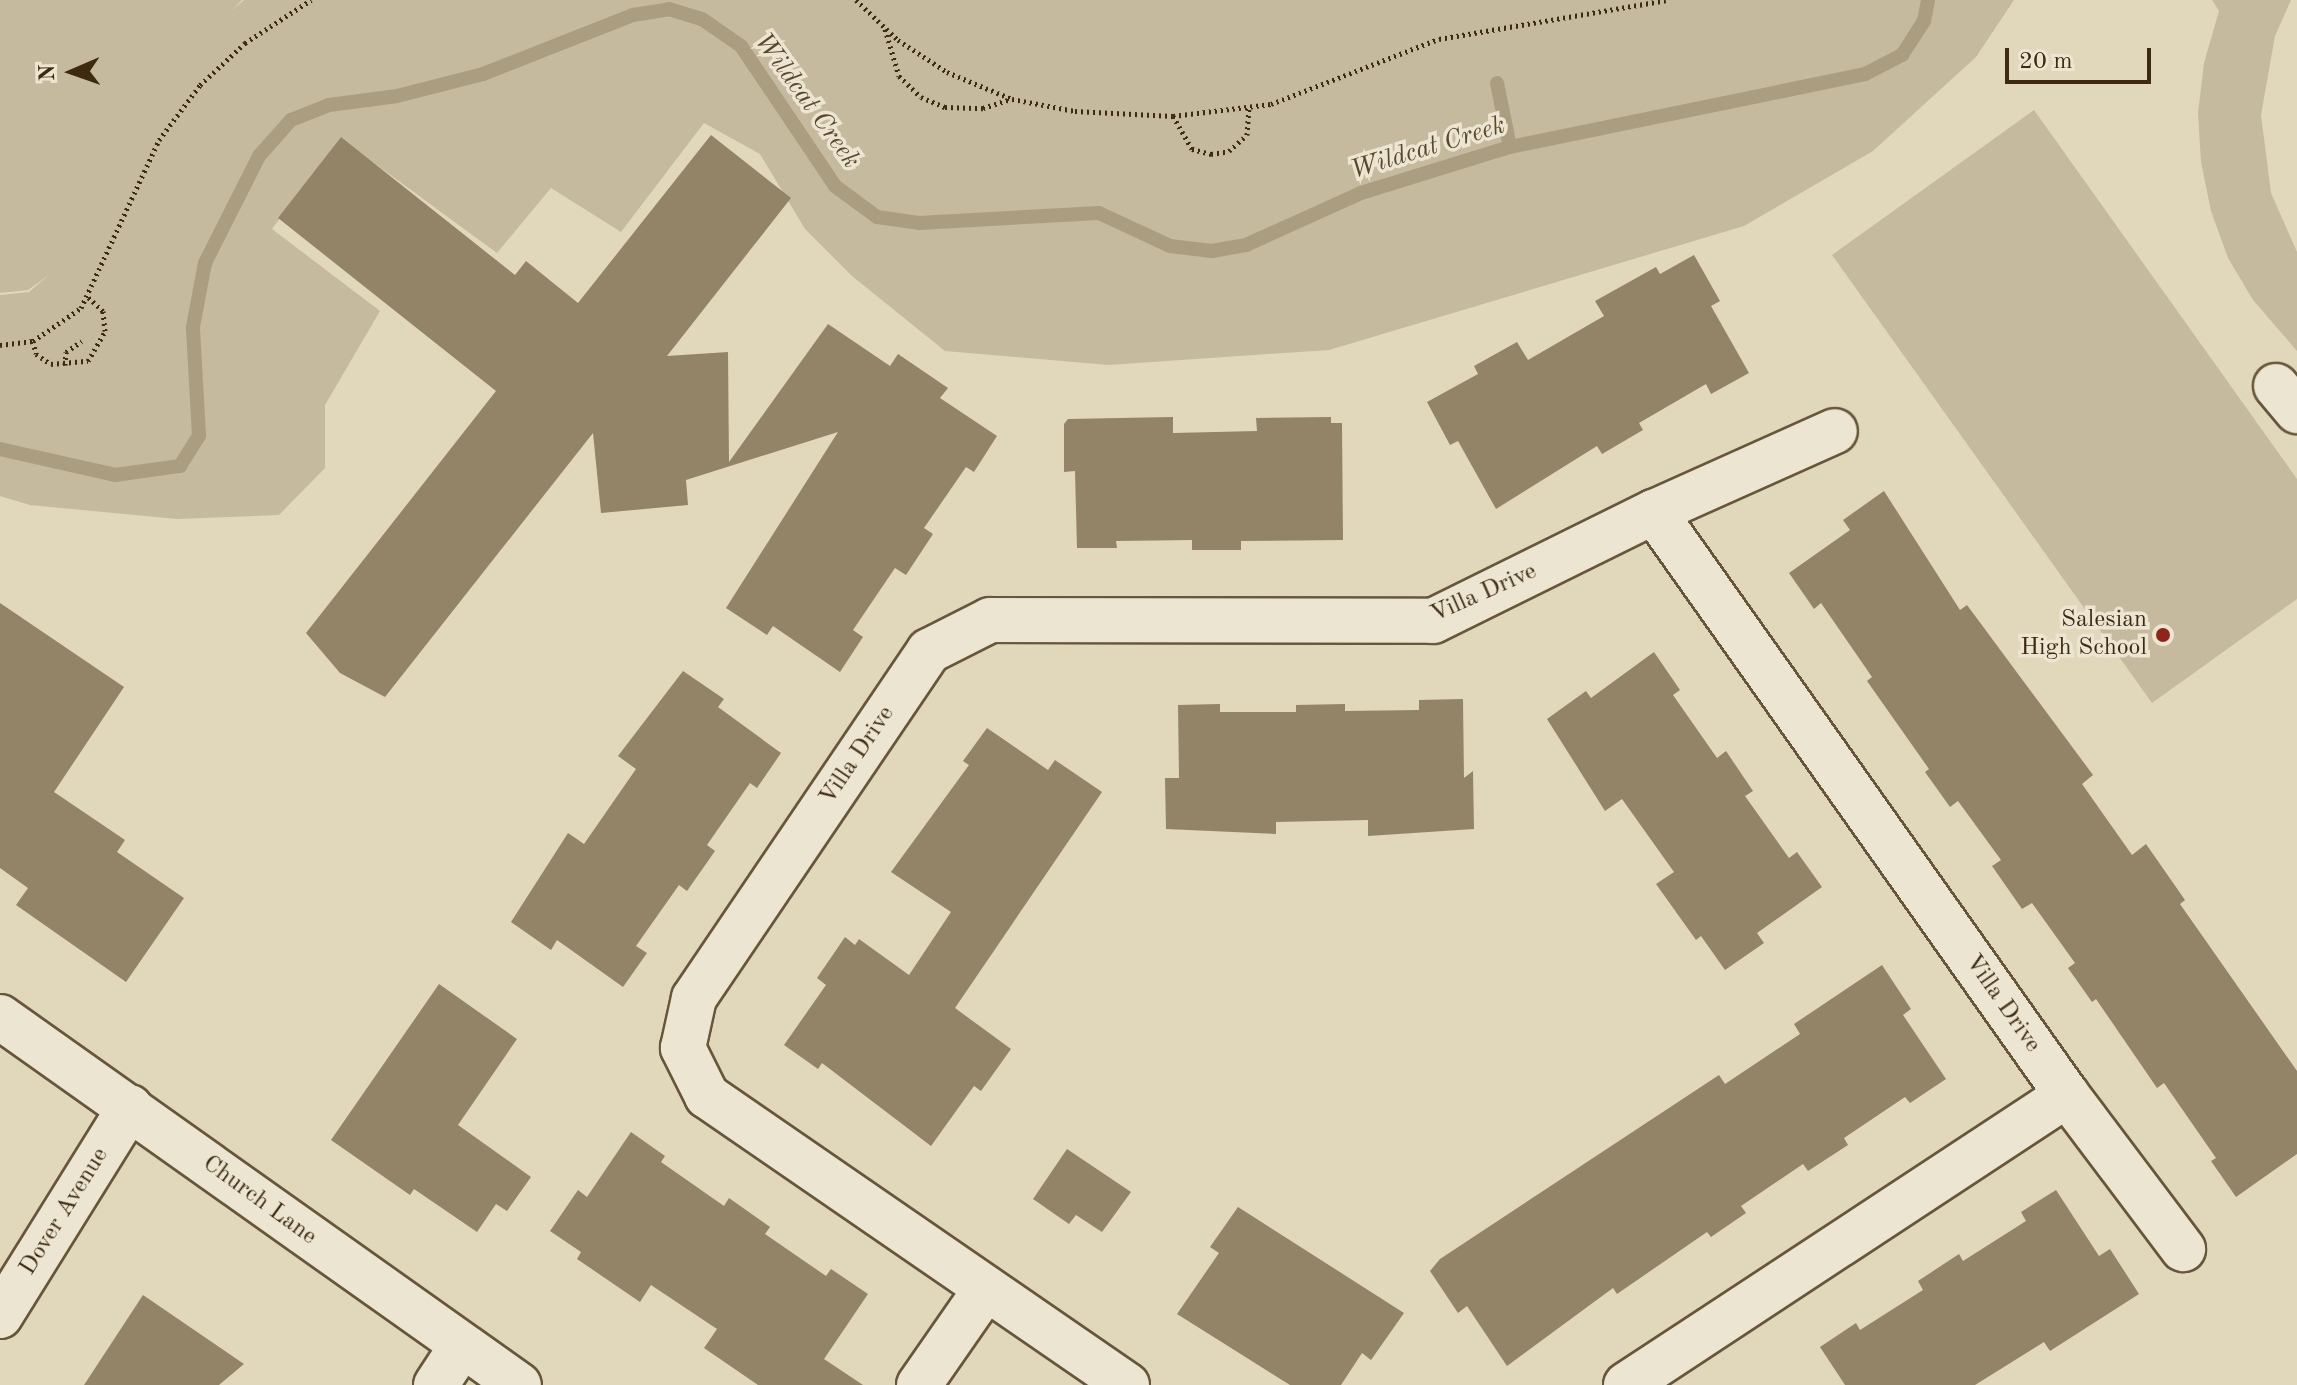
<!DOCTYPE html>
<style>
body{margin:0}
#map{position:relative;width:2297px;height:1385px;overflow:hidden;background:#e1d7ba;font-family:"Old Standard TT",serif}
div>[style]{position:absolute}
.green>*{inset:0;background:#c5ba9d}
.stream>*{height:14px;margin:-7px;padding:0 7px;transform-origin:7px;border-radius:7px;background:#aa9d80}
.building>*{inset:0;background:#938468}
.path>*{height:5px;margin-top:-2.5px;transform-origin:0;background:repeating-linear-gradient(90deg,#3e2b0f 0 2px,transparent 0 6px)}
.roads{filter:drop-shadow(2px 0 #67563a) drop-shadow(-2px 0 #67563a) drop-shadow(0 2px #67563a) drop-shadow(0 -2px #67563a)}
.minor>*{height:44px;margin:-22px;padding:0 22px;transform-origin:22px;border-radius:22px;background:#ece5d2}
.dots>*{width:22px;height:22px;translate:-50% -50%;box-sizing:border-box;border:4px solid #ece5d2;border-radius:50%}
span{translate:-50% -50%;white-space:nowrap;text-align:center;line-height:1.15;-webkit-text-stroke:7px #ece5d2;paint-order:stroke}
.street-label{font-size:24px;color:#3e2b0f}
.poi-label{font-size:24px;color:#3e2b0f}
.right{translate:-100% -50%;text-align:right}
.water-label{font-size:26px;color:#59482b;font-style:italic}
.north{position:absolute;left:32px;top:32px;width:80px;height:80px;-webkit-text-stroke:6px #ece5d2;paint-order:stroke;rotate:268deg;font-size:22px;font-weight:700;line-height:32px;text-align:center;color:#3e2b0f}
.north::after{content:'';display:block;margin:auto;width:28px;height:36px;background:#3e2b0f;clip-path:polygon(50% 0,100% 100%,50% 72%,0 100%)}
.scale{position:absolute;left:2005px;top:48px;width:146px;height:36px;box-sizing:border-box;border:4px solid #3e2b0f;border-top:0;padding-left:10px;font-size:24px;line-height:28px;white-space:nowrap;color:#3e2b0f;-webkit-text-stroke:6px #ece5d2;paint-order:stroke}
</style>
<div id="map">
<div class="green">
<i style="clip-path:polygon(0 0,242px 0,231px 11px,244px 0,2014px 0,1976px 57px,1873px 151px,1744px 226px,1329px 350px,1108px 365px,945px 351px,852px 276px,805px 229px,760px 154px,704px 123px,621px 232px,551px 188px,497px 253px,340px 138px,272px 229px,380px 311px,325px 405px,325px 468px,279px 515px,177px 519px,30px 505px,0 496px,0 295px,29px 292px,49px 275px,28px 290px,0 293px)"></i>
<i style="clip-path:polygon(2212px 0,2291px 0,2275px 36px,2261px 115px,2271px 193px,2297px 252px,2297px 351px,2253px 300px,2228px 258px,2211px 211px,2201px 162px,2198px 113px,2204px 63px,2219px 11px)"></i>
<i style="clip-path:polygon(2034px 110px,2297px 479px,2297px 599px,2152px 703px,1832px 255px)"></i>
</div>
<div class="stream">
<i style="left:1497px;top:83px;width:65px;rotate:78.5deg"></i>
<i style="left:0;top:449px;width:118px;rotate:12.7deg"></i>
<i style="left:115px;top:475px;width:66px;rotate:-7.9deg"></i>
<i style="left:180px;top:466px;width:36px;rotate:-58deg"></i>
<i style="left:199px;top:436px;width:109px;rotate:-93.2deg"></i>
<i style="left:193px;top:327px;width:65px;rotate:-79.4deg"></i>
<i style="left:205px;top:263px;width:120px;rotate:-63.2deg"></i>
<i style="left:259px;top:156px;width:48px;rotate:-48.4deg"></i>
<i style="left:291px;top:120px;width:41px;rotate:-21.5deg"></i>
<i style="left:329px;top:105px;width:69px;rotate:-7.5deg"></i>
<i style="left:397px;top:96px;width:89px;rotate:-14.3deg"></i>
<i style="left:483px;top:74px;width:161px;rotate:-21.5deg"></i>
<i style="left:633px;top:15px;width:36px;rotate:-9deg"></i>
<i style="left:669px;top:9px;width:34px;rotate:17deg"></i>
<i style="left:702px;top:19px;width:47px;rotate:34.7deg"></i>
<i style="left:741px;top:46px;width:169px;rotate:56.1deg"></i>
<i style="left:835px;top:186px;width:52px;rotate:36.4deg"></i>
<i style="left:877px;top:217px;width:42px;rotate:8.1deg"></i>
<i style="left:919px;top:223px;width:180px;rotate:-3.2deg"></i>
<i style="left:1099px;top:213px;width:78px;rotate:24.9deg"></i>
<i style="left:1170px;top:246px;width:42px;rotate:6.8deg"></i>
<i style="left:1212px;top:251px;width:35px;rotate:-10deg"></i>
<i style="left:1246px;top:245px;width:126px;rotate:-24.3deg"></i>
<i style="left:1361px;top:193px;width:156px;rotate:-17.2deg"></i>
<i style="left:1510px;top:147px;width:362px;rotate:-11.6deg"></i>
<i style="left:1865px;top:74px;width:42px;rotate:-27.2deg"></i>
<i style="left:1902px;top:55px;width:40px;rotate:-57.1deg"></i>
<i style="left:1924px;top:21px;width:21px;rotate:-79deg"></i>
</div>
<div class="building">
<i style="clip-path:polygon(711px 135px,791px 198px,667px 356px,728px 352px,729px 462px,828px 324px,890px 366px,898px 354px,948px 388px,940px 398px,997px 436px,974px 472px,966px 467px,924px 528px,933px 534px,906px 575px,895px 568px,853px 630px,863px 637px,840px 672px,773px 626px,767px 635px,726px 608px,838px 432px,686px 480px,688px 505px,601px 513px,593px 433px,385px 697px,340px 673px,306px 633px,496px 391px,278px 218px,341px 137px,515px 275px,526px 261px,578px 303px)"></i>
<i style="clip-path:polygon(1694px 255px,1720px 301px,1711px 306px,1749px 373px,1711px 394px,1706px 384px,1639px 423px,1643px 430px,1602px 454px,1597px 446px,1496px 509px,1458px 441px,1450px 445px,1427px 402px,1478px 374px,1474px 366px,1517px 342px,1528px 360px,1604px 316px,1595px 301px,1656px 267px,1660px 274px)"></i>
<i style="clip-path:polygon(1173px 417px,1173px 433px,1257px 431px,1256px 418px,1331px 417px,1331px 423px,1342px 423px,1343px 540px,1241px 541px,1241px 550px,1192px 550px,1192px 540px,1116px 541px,1117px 548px,1077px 548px,1075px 471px,1064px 472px,1064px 424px,1068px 419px)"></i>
<i style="clip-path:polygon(1884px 491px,1960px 610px,1967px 605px,2093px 775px,2082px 784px,2132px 855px,2146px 844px,2185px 900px,2180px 904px,2297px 1071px,2297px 1154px,2236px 1197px,2211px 1161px,2216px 1158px,2164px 1083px,2157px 1088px,2096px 999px,2092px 1002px,2068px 968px,2075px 963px,2032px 903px,2022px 909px,1992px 866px,2001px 860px,1958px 801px,1950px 807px,1925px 772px,1929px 769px,1867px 681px,1872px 677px,1821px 603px,1814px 609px,1789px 573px,1850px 530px,1843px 520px)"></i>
<i style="clip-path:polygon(0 603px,124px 687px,54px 792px,125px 840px,117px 852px,184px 898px,126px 982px,16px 905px,28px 888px,0 868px)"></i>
<i style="clip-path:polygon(1654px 652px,1680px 690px,1673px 695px,1717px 758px,1726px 751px,1753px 791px,1745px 796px,1789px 858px,1797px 852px,1822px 887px,1757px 933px,1764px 943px,1725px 970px,1701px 936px,1696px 940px,1656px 884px,1674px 872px,1622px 799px,1605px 811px,1547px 719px,1586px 691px,1591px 698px)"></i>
<i style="clip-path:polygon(683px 671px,724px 699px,718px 707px,781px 753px,757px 788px,750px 783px,707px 845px,715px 851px,687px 891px,679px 885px,636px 946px,647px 953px,623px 987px,557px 940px,551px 950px,511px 922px,568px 833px,584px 844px,636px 769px,618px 756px)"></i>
<i style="clip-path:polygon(1463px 699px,1464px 778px,1473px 771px,1474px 829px,1368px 836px,1368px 820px,1276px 822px,1276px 834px,1166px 829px,1165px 778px,1179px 778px,1178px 705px,1220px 704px,1220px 712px,1296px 712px,1296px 705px,1345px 704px,1345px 711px,1419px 710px,1419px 700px)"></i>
<i style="clip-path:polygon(987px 728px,1048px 770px,1055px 760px,1102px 792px,955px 1008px,1011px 1049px,981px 1091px,974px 1086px,931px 1146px,822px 1063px,818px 1069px,784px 1045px,826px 985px,817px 978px,845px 937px,855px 945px,859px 939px,909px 975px,951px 912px,891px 872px,969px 765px,963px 761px)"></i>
<i style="clip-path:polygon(1882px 965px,1911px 1009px,1903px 1015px,1946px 1079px,1910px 1103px,1905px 1097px,1844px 1138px,1848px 1145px,1808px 1171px,1803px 1164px,1741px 1206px,1746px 1213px,1711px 1237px,1707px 1232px,1617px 1294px,1613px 1288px,1507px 1366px,1467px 1306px,1458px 1313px,1430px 1271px,1440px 1259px,1719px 1075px,1725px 1084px,1800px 1034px,1794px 1024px)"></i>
<i style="clip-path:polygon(439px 984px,517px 1039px,458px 1125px,531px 1177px,507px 1211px,496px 1204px,477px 1232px,414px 1189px,410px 1195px,331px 1140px)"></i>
<i style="clip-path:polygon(631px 1132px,665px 1156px,661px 1162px,724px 1206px,729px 1198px,770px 1227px,765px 1234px,826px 1276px,831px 1269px,868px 1294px,824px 1359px,863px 1385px,758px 1385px,704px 1348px,717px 1329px,651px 1285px,640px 1302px,577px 1259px,581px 1252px,550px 1231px,578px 1190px,587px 1197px)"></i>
<i style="clip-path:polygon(1067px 1149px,1131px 1192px,1102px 1232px,1076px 1215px,1069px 1224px,1033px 1199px)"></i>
<i style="clip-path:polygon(2056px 1190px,2099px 1256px,2110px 1249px,2139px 1294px,2050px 1351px,2044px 1342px,1975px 1385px,1845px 1385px,1820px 1347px,1856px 1323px,1860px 1330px,1923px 1290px,1918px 1281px,1959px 1254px,1963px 1261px,2026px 1221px,2021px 1212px)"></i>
<i style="clip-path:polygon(1238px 1207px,1404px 1313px,1371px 1360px,1362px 1353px,1341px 1385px,1290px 1385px,1177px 1314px,1219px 1253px,1210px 1247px)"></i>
<i style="clip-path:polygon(143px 1295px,244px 1364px,219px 1385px,84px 1385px)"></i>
</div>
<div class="path">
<i style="left:856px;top:0;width:58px;rotate:43.6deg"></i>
<i style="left:898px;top:40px;width:59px;rotate:33.1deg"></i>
<i style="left:947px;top:72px;width:70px;rotate:22.6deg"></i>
<i style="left:1012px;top:99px;width:64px;rotate:10.8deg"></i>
<i style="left:1075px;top:111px;width:98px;rotate:2.9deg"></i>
<i style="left:1173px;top:116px;width:99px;rotate:-7deg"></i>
<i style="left:1271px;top:104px;width:180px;rotate:-21.2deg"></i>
<i style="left:1439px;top:39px;width:230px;rotate:-9.7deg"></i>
<i style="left:885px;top:29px;width:49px;rotate:73.4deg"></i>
<i style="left:899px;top:76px;width:30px;rotate:44deg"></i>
<i style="left:921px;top:97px;width:26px;rotate:23deg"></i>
<i style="left:945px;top:107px;width:38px;rotate:2deg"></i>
<i style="left:983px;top:108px;width:29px;rotate:-18deg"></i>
<i style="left:1173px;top:116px;width:38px;rotate:60deg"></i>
<i style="left:1192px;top:149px;width:20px;rotate:15deg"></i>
<i style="left:1211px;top:154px;width:18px;rotate:-9deg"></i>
<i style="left:1229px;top:151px;width:24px;rotate:-42deg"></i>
<i style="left:1247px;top:135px;width:27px;rotate:-86deg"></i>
<i style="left:33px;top:341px;width:13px;rotate:77deg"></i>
<i style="left:36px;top:354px;width:18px;rotate:34deg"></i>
<i style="left:51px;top:364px;width:37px;rotate:-5deg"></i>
<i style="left:88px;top:361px;width:34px;rotate:-60deg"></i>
<i style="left:105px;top:331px;width:20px;rotate:-96deg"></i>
<i style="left:103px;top:311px;width:22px;rotate:-137deg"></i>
<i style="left:0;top:345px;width:33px;rotate:-7deg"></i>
<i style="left:33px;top:341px;width:58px;rotate:-34.5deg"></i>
<i style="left:81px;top:308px;width:185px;rotate:-65.1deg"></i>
<i style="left:159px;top:140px;width:69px;rotate:-53.3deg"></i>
<i style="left:200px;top:85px;width:62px;rotate:-43deg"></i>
<i style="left:245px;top:43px;width:79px;rotate:-33.1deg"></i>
<i style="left:65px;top:365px;width:13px;rotate:-86deg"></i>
<i style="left:66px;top:352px;width:19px;rotate:-35deg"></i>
</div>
<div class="roads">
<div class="minor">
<i style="left:2276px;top:386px;width:33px;rotate:50deg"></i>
<i style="left:1654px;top:512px;width:198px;rotate:-24.1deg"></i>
<i style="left:0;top:1017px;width:636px;rotate:35.34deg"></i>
<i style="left:0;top:1316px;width:246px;rotate:-58.1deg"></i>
<i style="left:436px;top:1385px;width:45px;rotate:-56.7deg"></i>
<i style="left:919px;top:1385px;width:116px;rotate:-55.2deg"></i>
<i style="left:1127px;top:1385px;width:510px;rotate:-145.47deg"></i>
<i style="left:707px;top:1096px;width:54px;rotate:-116.6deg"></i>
<i style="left:683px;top:1048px;width:51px;rotate:-77.6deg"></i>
<i style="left:694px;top:998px;width:419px;rotate:-55.9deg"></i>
<i style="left:929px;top:651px;width:68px;rotate:-26.9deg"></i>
<i style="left:990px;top:620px;width:443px;rotate:0.1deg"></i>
<i style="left:1433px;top:621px;width:246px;rotate:-26.3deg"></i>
<i style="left:1654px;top:512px;width:714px;rotate:54.69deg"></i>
<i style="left:2067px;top:1095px;width:193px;rotate:53deg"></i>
<i style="left:1626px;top:1385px;width:528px;rotate:-33.33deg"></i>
</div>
</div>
<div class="dots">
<i style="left:2163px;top:635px;background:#8f2418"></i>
</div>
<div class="street-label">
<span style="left:1484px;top:594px;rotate:-24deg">Villa Drive</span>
<span style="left:858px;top:756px;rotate:-56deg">Villa Drive</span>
<span style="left:2002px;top:1004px;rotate:55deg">Villa Drive</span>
<span style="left:259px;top:1201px;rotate:36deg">Church Lane</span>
<span style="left:65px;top:1212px;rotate:-58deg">Dover Avenue</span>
</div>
<div class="poi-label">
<span class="right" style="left:2147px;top:635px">Salesian<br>High School</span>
</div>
<div class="water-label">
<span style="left:806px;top:101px;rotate:54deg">Wildcat Creek</span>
<span style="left:1428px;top:149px;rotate:-17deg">Wildcat Creek</span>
</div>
<div class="north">N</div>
<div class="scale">20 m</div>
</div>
